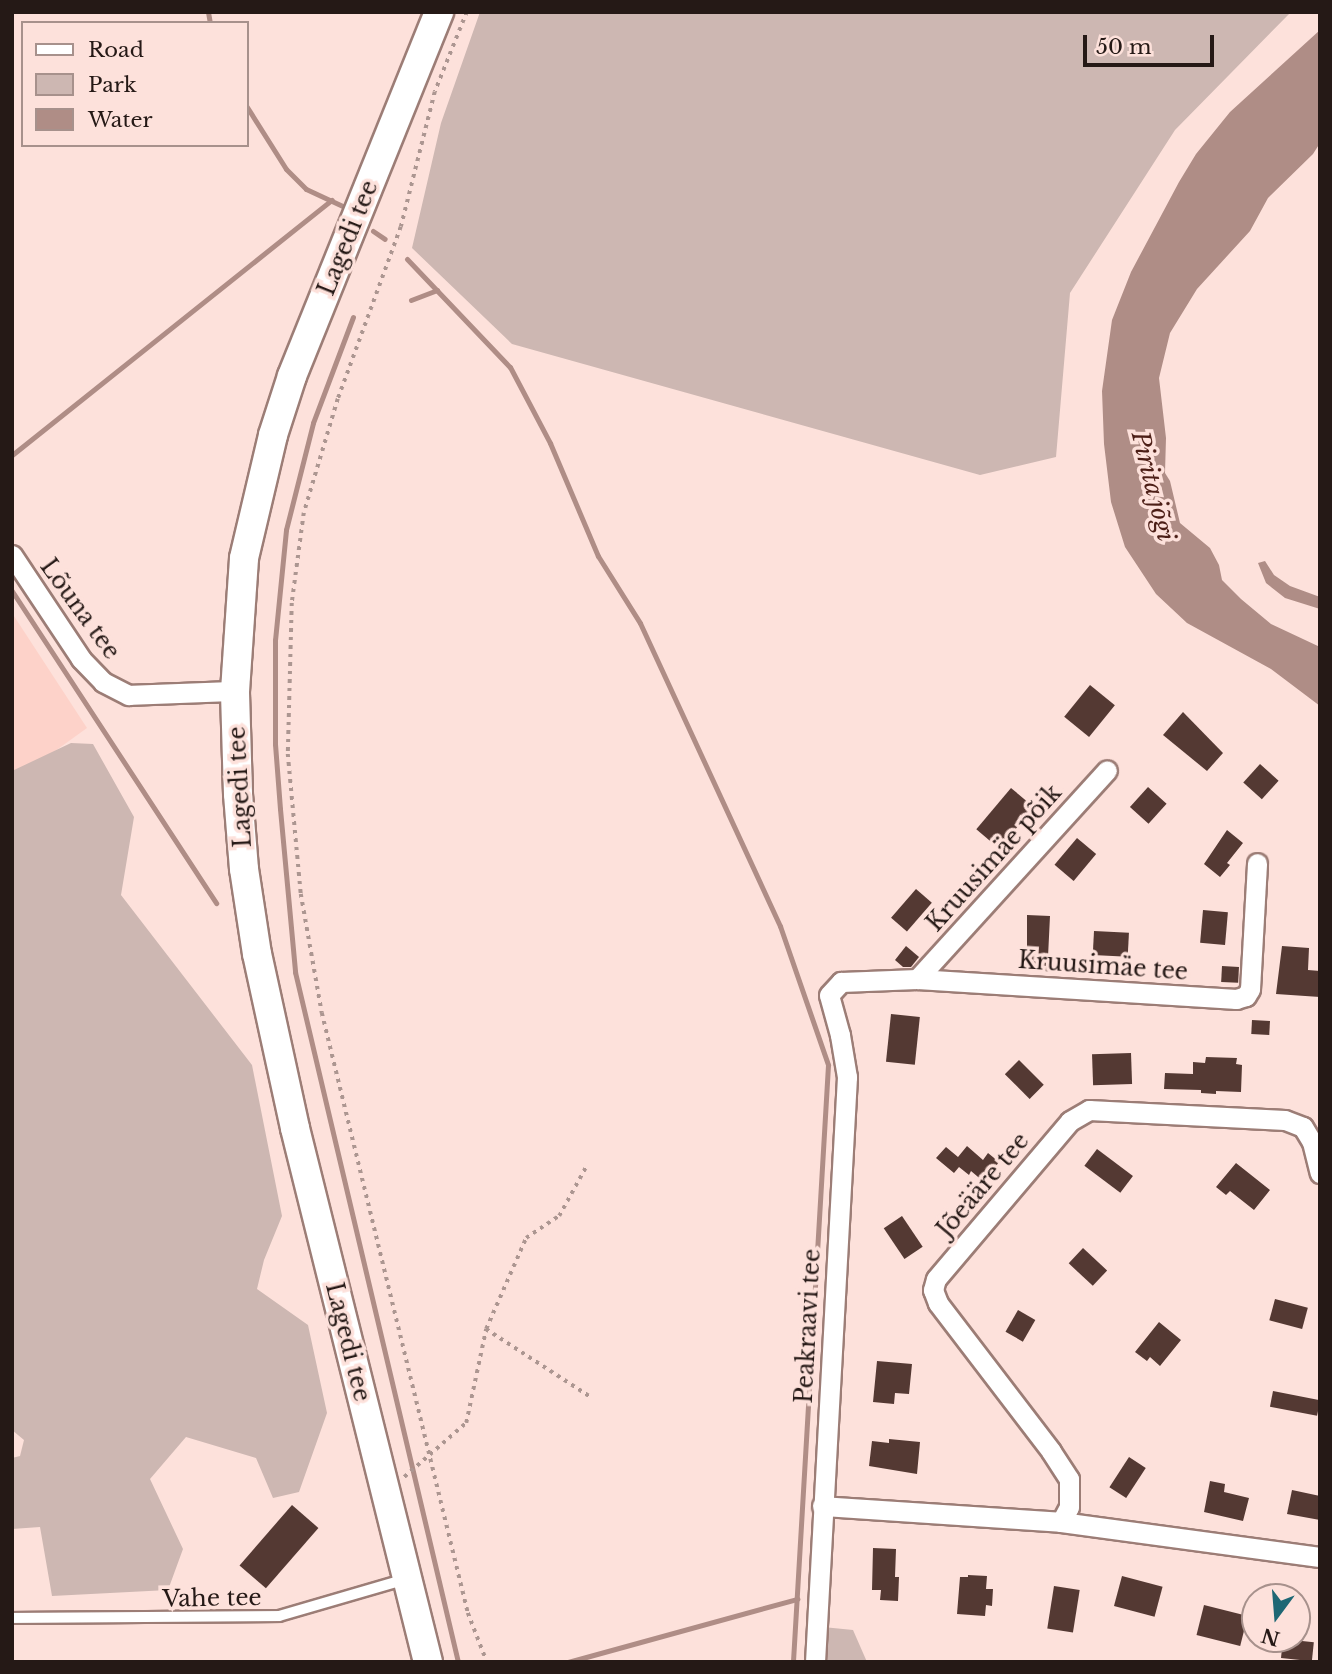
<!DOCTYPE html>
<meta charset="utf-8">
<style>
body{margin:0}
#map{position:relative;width:1332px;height:1674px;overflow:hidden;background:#fde1db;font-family:"Libre Baskerville",serif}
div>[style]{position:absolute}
.built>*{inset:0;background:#fdd2c9}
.green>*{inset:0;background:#cdb7b2}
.water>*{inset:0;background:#af8d86}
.stream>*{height:5px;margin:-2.5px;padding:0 2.5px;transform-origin:2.5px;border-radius:2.5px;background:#af8d86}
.building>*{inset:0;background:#543933;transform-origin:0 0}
.path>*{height:3.5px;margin-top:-1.75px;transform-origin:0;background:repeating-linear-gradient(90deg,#ac9691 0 3.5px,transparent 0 8.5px)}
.roads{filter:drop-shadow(2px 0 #9c7d76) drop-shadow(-2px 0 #9c7d76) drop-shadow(0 2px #9c7d76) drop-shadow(0 -2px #9c7d76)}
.lane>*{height:10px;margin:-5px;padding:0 5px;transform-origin:5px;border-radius:5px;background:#fff}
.street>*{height:19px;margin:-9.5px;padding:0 9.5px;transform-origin:9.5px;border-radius:9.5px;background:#fff}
.secondary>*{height:28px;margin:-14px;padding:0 14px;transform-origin:14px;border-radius:14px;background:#fff}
span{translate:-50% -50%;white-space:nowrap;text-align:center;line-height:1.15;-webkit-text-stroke:7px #fde1db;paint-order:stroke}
.street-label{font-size:23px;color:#251916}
.water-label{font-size:24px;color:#4c1e16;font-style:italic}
.frame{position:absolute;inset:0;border:14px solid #251916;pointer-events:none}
.legend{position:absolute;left:21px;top:21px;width:228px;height:126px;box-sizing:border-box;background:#fde1db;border:2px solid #a7918c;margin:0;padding:9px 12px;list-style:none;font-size:21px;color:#251916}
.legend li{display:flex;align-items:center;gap:14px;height:35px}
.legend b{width:35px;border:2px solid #a7918c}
.north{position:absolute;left:1241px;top:1583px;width:70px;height:70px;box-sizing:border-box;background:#fde1db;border:2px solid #a7918c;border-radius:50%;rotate:196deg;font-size:19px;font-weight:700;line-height:28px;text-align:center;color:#251916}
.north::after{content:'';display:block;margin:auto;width:24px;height:32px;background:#1e6774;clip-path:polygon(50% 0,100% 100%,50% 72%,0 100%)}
.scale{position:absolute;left:1083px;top:35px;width:131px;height:32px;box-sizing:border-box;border:4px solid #251916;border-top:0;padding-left:9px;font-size:21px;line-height:24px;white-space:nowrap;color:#251916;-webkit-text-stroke:5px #fde1db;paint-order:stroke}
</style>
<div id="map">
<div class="built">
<i style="clip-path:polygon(12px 613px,87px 728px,12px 782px)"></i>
</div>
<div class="green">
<i style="clip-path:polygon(480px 12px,1291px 12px,1175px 130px,1070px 293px,1056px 457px,980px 475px,512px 344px,412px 248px,441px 123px)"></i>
<i style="clip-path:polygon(71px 743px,93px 744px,134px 817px,121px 895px,252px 1065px,282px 1216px,264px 1260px,257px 1289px,308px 1325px,327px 1413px,299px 1492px,273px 1498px,256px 1458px,186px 1437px,150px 1479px,183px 1549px,168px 1590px,52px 1596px,40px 1527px,12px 1529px,12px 1458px,20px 1456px,24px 1440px,12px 1430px,12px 771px)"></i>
<i style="clip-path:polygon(823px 1627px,853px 1630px,867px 1662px,824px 1662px)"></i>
</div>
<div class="water">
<i style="clip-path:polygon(1320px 30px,1320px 143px,1313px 154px,1268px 198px,1250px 231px,1197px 289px,1170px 333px,1159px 378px,1166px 438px,1165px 473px,1170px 481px,1180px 523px,1210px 548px,1219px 565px,1222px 580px,1241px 599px,1271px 624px,1320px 647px,1320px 706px,1271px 669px,1187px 623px,1156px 594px,1125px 547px,1111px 502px,1104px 444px,1102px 391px,1112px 320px,1131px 272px,1179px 182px,1196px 154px,1230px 112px)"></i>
<i style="clip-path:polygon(1265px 561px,1274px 575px,1290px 586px,1320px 597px,1320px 609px,1285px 598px,1266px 583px,1258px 563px)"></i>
</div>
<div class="stream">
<i style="left:208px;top:12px;width:11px;rotate:80deg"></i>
<i style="left:247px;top:107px;width:73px;rotate:57.8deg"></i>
<i style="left:286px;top:169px;width:28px;rotate:45deg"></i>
<i style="left:306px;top:189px;width:45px;rotate:24.9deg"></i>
<i style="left:373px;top:231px;width:14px;rotate:34deg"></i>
<i style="left:407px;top:259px;width:149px;rotate:46.4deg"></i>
<i style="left:510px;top:367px;width:86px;rotate:62.2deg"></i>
<i style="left:550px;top:443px;width:123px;rotate:67deg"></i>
<i style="left:598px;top:556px;width:79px;rotate:57.9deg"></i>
<i style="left:640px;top:623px;width:334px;rotate:65.2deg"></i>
<i style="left:780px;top:926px;width:147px;rotate:70.9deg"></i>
<i style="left:828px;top:1065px;width:598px;rotate:93.36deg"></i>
<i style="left:411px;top:300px;width:28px;rotate:-21deg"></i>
<i style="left:353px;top:317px;width:113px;rotate:110.7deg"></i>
<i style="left:313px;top:423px;width:110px;rotate:104.2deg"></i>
<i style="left:286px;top:530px;width:111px;rotate:95.7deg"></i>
<i style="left:275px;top:640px;width:104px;rotate:90deg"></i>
<i style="left:275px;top:744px;width:65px;rotate:85.6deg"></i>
<i style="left:280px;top:809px;width:164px;rotate:84.7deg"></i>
<i style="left:295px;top:972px;width:709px;rotate:76.71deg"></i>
<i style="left:12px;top:455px;width:409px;rotate:-38.6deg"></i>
<i style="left:12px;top:591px;width:373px;rotate:56.8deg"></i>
<i style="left:568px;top:1662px;width:238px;rotate:-15.4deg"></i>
</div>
<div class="building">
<i style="left:1090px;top:685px;width:32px;height:41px;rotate:39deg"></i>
<i style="clip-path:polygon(1183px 712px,1223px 753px,1207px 771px,1163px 735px)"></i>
<i style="left:1260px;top:764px;width:25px;height:25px;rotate:42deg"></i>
<i style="left:1148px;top:787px;width:25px;height:27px;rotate:42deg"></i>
<i style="left:1011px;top:788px;width:30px;height:54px;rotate:40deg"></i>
<i style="clip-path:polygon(1227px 830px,1243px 843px,1227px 863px,1230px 865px,1220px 877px,1204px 864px)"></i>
<i style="left:1077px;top:838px;width:25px;height:35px;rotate:40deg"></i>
<i style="left:916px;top:889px;width:21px;height:38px;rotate:41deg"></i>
<i style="left:1203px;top:910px;width:25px;height:33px;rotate:5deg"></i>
<i style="clip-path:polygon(1027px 915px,1050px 916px,1048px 957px,1058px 957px,1057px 972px,1027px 970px)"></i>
<i style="left:1094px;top:931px;width:35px;height:24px;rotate:3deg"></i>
<i style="clip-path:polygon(906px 946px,919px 957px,911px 967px,903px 967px,895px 960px)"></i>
<i style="clip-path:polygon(1282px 946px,1309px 948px,1308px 970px,1320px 971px,1320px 997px,1276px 994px)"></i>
<i style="left:1222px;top:966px;width:17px;height:16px;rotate:3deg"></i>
<i style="left:891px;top:1014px;width:29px;height:48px;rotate:6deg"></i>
<i style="left:1252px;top:1020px;width:18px;height:14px;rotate:3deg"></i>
<i style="left:1131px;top:1053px;width:31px;height:39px;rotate:88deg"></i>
<i style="clip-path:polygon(1206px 1057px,1237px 1058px,1236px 1064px,1242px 1065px,1241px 1092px,1216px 1091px,1216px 1094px,1201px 1093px,1201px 1090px,1164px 1089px,1165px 1073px,1193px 1074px,1193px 1062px,1205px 1063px)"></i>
<i style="left:1019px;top:1060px;width:35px;height:20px;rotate:45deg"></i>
<i style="clip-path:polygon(967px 1146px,983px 1160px,988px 1153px,999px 1162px,984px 1182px,971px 1171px,969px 1175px,959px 1167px,954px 1173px,936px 1158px,946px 1147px,958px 1157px)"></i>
<i style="left:1097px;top:1149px;width:45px;height:21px;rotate:37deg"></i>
<i style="clip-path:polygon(1236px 1163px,1270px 1190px,1254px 1210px,1230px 1191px,1226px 1195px,1216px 1187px)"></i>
<i style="left:902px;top:1216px;width:37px;height:22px;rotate:56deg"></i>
<i style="left:1083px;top:1248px;width:33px;height:21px;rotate:43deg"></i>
<i style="left:1275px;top:1299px;width:34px;height:22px;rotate:15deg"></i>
<i style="left:1018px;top:1310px;width:20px;height:25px;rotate:30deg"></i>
<i style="clip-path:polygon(1159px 1322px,1181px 1340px,1160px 1366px,1150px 1357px,1147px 1361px,1135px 1352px)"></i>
<i style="clip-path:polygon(877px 1361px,912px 1364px,909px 1394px,895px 1393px,894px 1404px,873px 1402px)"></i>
<i style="left:1273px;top:1391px;width:48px;height:16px;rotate:11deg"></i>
<i style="clip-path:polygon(889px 1439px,920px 1442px,917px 1474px,869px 1466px,872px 1441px,889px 1443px)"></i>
<i style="left:1129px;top:1457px;width:20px;height:36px;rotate:33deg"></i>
<i style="clip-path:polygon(1210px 1481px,1225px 1484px,1224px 1492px,1249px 1498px,1243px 1521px,1204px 1512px)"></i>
<i style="clip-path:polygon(1292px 1490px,1320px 1496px,1320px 1520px,1287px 1514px)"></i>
<i style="left:292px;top:1505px;width:35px;height:80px;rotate:41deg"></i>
<i style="clip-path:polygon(873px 1548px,896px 1549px,895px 1577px,899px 1577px,898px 1601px,880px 1600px,881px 1590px,872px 1590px)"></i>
<i style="clip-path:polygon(968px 1575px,987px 1576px,986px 1589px,993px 1589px,992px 1606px,986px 1605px,985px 1616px,957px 1614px,960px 1577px,968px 1577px)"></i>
<i style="left:1122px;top:1576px;width:42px;height:31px;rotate:15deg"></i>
<i style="left:1054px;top:1586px;width:26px;height:43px;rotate:9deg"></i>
<i style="left:1204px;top:1605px;width:45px;height:31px;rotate:14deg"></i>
<i style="left:1283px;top:1639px;width:31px;height:19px;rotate:6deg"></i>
</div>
<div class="path">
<i style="left:467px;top:12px;width:86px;rotate:111.8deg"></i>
<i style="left:435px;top:92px;width:139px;rotate:104.1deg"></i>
<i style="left:401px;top:227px;width:183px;rotate:110.1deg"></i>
<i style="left:338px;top:399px;width:119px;rotate:106.6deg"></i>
<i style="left:304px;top:513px;width:91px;rotate:97.6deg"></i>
<i style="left:292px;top:603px;width:151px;rotate:91.5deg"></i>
<i style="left:288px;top:754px;width:141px;rotate:84.7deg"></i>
<i style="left:301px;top:894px;width:121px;rotate:80deg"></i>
<i style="left:322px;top:1013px;width:618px;rotate:76.32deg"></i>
<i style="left:468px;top:1613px;width:53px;rotate:68.8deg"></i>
<i style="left:486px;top:1329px;width:123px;rotate:33deg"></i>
<i style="left:404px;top:1477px;width:82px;rotate:-41.1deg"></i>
<i style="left:466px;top:1423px;width:96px;rotate:-78deg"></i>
<i style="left:486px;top:1329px;width:99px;rotate:-66.3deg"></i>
<i style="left:526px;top:1238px;width:40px;rotate:-34deg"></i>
<i style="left:559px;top:1216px;width:58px;rotate:-61.2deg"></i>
</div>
<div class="roads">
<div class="lane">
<i style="left:12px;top:1618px;width:267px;rotate:-0.4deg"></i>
<i style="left:279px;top:1616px;width:132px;rotate:-16.2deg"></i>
</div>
<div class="street">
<i style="left:12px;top:555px;width:125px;rotate:56.4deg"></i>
<i style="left:81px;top:659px;width:32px;rotate:46deg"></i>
<i style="left:103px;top:682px;width:29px;rotate:27deg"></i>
<i style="left:129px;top:695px;width:106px;rotate:-2.2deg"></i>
<i style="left:917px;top:979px;width:282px;rotate:-47.7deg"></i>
<i style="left:822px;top:1506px;width:240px;rotate:3.8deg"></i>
<i style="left:1061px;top:1522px;width:261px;rotate:7.7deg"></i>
<i style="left:1061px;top:1522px;width:17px;rotate:-62deg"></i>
<i style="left:1069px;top:1507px;width:28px;rotate:-90deg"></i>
<i style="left:1069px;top:1479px;width:33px;rotate:-123deg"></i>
<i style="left:1051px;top:1451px;width:186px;rotate:-127.4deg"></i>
<i style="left:938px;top:1303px;width:14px;rotate:-111deg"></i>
<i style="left:933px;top:1290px;width:11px;rotate:-75deg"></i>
<i style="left:936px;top:1279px;width:207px;rotate:-49.7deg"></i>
<i style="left:1070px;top:1121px;width:22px;rotate:-30deg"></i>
<i style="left:1089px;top:1110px;width:196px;rotate:2.9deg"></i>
<i style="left:1285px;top:1120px;width:19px;rotate:21deg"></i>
<i style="left:1303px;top:1127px;width:17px;rotate:59deg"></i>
<i style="left:1312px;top:1142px;width:32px;rotate:76deg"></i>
<i style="left:815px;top:1662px;width:586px;rotate:-86.87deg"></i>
<i style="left:847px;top:1077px;width:43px;rotate:-99.5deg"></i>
<i style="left:840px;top:1035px;width:41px;rotate:-105.4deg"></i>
<i style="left:829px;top:995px;width:18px;rotate:-47deg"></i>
<i style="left:841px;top:982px;width:76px;rotate:-2.3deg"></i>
<i style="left:917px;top:979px;width:320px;rotate:3.6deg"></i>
<i style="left:1236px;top:999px;width:10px;rotate:-17deg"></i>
<i style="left:1246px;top:996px;width:8px;rotate:-60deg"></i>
<i style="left:1250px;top:989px;width:126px;rotate:-86.8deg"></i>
</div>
<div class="secondary">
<i style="left:428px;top:1662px;width:550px;rotate:-103.99deg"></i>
<i style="left:295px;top:1128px;width:178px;rotate:-102.3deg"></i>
<i style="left:257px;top:954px;width:86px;rotate:-98.7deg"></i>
<i style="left:244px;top:869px;width:75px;rotate:-94.6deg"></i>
<i style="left:238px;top:794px;width:103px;rotate:-91.7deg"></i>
<i style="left:235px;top:691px;width:133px;rotate:-86.1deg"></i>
<i style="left:244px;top:558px;width:126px;rotate:-76.7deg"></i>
<i style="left:273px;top:435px;width:62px;rotate:-72.1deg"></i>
<i style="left:292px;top:376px;width:393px;rotate:-68deg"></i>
</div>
</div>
<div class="street-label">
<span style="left:348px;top:238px;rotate:-68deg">Lagedi tee</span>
<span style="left:80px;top:609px;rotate:54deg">Lõuna tee</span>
<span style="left:240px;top:787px;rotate:-93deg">Lagedi tee</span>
<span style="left:994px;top:858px;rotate:-48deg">Kruusimäe põik</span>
<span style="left:1103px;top:966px;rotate:4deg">Kruusimäe tee</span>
<span style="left:983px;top:1185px;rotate:-50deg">Jõeääre tee</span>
<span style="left:808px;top:1326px;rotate:-87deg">Peakraavi tee</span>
<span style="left:348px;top:1342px;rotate:76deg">Lagedi tee</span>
<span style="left:212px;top:1598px;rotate:-1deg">Vahe tee</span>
</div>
<div class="water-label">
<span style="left:1153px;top:486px;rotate:76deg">Pirita jõgi</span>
</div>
<div class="frame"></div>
<ul class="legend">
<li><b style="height:9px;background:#fff"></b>Road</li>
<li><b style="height:19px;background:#cdb7b2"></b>Park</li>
<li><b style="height:19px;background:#af8d86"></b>Water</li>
</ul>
<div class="north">N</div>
<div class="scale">50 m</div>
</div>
